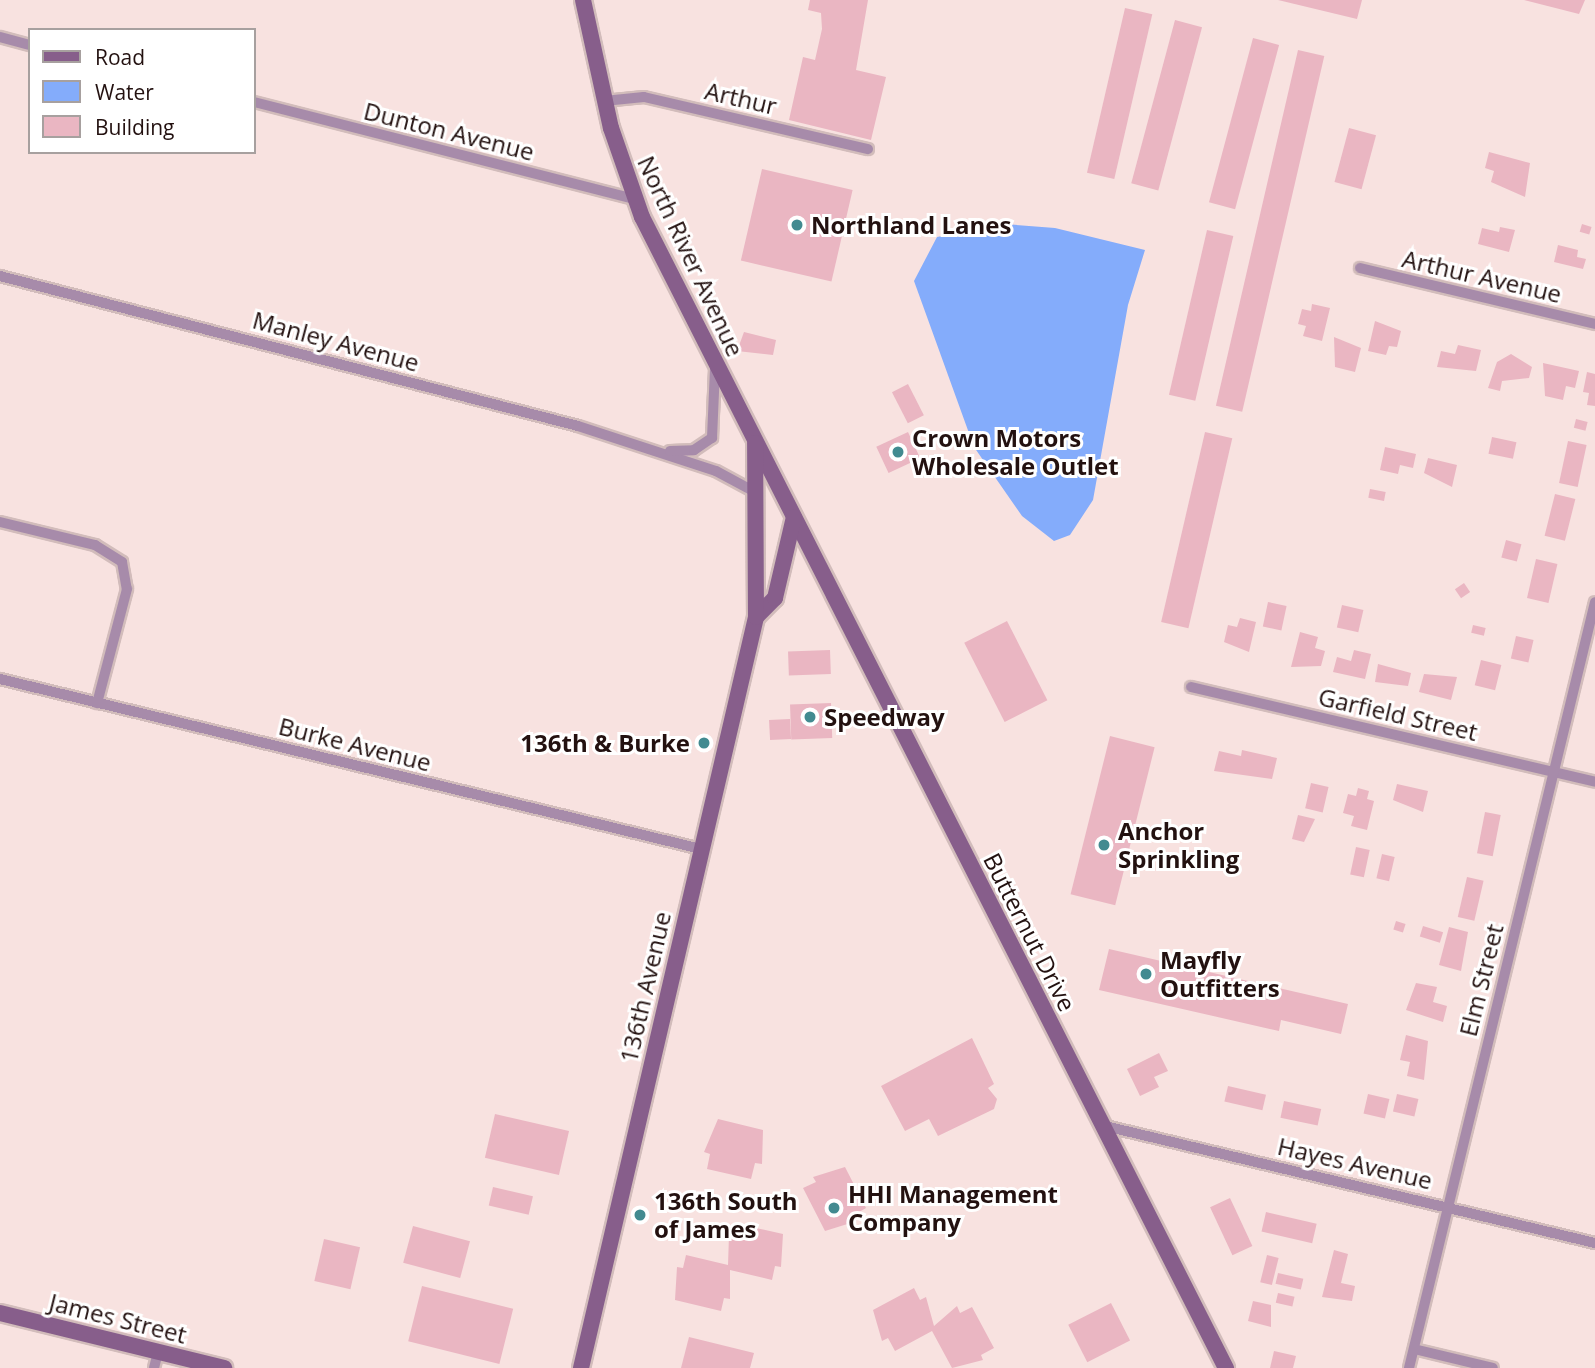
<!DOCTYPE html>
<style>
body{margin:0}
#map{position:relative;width:1595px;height:1368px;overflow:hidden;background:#f8e2e0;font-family:"Open Sans",sans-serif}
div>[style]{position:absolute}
.water>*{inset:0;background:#84acfb}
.building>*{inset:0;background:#eab6c2;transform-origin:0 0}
.roads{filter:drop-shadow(2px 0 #d2bcbb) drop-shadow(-2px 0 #d2bcbb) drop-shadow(0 2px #d2bcbb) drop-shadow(0 -2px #d2bcbb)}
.street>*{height:10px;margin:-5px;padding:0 5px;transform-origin:5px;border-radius:5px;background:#a78baa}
.secondary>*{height:16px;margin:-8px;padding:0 8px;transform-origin:8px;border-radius:8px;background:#875e8b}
.dots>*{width:19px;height:19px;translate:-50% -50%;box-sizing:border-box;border:4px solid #fff;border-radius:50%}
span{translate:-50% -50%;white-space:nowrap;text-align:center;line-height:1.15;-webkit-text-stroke:6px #fff;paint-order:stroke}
.street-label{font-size:24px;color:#231110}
.poi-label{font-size:24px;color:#231110;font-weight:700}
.left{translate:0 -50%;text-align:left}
.right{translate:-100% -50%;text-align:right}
.legend{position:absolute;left:28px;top:28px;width:228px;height:126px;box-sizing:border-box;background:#fff;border:2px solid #a7a09f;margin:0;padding:9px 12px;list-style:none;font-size:21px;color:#231110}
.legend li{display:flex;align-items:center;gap:14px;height:35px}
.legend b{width:35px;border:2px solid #a7a09f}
</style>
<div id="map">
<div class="water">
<i style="clip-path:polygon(1005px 224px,1055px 228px,1145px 250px,1128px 305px,1093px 500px,1070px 535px,1054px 541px,1022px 516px,974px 447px,914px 281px,937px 237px)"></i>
</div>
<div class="building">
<i style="clip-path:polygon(810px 0,868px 0,856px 70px,886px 77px,871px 140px,789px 120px,803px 57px,815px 60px,822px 29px,821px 13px,808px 10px)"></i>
<i style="clip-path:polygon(1278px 0,1362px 0,1357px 19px)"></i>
<i style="clip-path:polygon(1524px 0,1585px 0,1579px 14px)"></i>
<i style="left:1125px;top:8px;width:28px;height:169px;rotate:13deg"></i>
<i style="left:1175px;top:20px;width:28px;height:169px;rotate:15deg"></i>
<i style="left:1253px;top:38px;width:27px;height:170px;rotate:15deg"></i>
<i style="left:1298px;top:50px;width:27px;height:365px;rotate:13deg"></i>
<i style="left:1349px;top:128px;width:28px;height:56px;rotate:15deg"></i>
<i style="clip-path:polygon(1489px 152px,1530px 163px,1525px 197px,1491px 182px,1494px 171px,1485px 168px)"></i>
<i style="left:762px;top:169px;width:93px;height:94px;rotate:13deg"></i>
<i style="left:1582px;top:224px;width:10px;height:8px;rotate:17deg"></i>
<i style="clip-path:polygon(1500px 227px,1515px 230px,1509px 252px,1478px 244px,1482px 228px,1499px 232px)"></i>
<i style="left:1207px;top:230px;width:27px;height:169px;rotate:13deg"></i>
<i style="clip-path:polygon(1558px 245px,1578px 250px,1577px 257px,1586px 259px,1583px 269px,1554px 262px)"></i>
<i style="clip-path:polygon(1312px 304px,1330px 308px,1322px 341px,1303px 336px,1306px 326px,1298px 324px,1302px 309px,1311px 311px)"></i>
<i style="clip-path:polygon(1375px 321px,1401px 331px,1397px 347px,1389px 346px,1386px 355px,1368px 351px)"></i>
<i style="clip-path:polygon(744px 332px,776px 340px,773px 355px,737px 351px)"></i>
<i style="clip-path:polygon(1334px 337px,1361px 348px,1355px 372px,1335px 367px)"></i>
<i style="clip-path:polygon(1458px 345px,1481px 350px,1476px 371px,1437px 367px,1441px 351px,1455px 354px)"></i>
<i style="clip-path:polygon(1511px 354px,1532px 367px,1529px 378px,1502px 381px,1500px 391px,1488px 388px,1497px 362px)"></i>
<i style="clip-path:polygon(1543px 363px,1579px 371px,1575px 388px,1566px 386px,1563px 400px,1545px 396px)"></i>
<i style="clip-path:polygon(1587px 372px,1595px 374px,1595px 406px,1587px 405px,1589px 393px,1583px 392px)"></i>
<i style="left:908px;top:384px;width:35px;height:18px;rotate:63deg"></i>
<i style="left:1576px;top:419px;width:12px;height:9px;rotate:14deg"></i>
<i style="left:908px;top:432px;width:29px;height:35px;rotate:65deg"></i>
<i style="left:1205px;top:432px;width:28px;height:195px;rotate:13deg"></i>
<i style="left:1492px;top:437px;width:25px;height:17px;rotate:12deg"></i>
<i style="left:1568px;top:441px;width:19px;height:43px;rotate:12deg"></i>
<i style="clip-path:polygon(1385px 447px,1416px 454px,1413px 468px,1400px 465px,1398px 474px,1380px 470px)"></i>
<i style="clip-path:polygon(1428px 458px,1457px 465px,1452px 487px,1424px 473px)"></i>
<i style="left:1370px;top:489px;width:16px;height:9px;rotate:11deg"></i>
<i style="left:1555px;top:494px;width:21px;height:43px;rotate:14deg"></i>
<i style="left:1506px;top:540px;width:16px;height:18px;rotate:15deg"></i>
<i style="left:1536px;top:559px;width:22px;height:40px;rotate:13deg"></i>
<i style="left:1464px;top:583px;width:11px;height:11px;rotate:56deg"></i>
<i style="left:1268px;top:602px;width:19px;height:25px;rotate:12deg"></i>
<i style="left:1342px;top:605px;width:22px;height:23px;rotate:13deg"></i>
<i style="clip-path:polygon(1240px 618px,1256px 622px,1249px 652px,1224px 642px,1228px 625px,1237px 627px)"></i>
<i style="left:1007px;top:621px;width:89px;height:48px;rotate:63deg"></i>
<i style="left:1473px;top:625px;width:13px;height:8px;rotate:13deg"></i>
<i style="clip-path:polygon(1300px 632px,1318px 637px,1315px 648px,1325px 651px,1321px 666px,1291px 667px)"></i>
<i style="left:1516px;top:636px;width:18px;height:23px;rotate:13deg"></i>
<i style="left:830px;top:650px;width:24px;height:42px;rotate:88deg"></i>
<i style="clip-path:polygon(1354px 650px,1371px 654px,1365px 679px,1333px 672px,1337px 657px,1351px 661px)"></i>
<i style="left:1481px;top:660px;width:21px;height:26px;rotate:14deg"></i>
<i style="clip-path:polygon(1378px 664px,1411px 673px,1408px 686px,1375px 682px)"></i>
<i style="clip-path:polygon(1424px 674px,1457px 677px,1451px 700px,1419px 692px)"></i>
<i style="left:831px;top:703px;width:35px;height:41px;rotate:88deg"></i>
<i style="left:790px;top:719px;width:20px;height:21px;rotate:87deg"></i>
<i style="left:1110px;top:736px;width:46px;height:163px;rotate:14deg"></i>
<i style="clip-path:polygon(1242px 750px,1277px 758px,1272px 779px,1214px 771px,1219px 751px,1241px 756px)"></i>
<i style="left:1311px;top:783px;width:18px;height:26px;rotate:13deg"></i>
<i style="clip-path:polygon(1397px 784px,1428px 791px,1423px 812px,1393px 800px)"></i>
<i style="clip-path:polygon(1358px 788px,1369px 791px,1367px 799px,1374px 801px,1367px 830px,1351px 826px,1354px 816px,1343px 813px,1348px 794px,1356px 796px)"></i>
<i style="left:1485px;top:812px;width:16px;height:42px;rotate:11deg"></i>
<i style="clip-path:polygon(1298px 815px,1315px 819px,1304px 842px,1292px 839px)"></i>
<i style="left:1356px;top:847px;width:14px;height:28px;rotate:12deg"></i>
<i style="left:1382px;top:854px;width:13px;height:25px;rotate:13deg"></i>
<i style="left:1467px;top:877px;width:17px;height:41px;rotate:13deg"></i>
<i style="left:1396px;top:921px;width:10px;height:9px;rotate:17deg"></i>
<i style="left:1423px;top:926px;width:21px;height:11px;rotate:17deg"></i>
<i style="clip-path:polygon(1449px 927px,1468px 932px,1461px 971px,1439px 965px)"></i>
<i style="clip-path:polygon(1109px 949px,1348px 1004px,1341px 1034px,1281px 1020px,1279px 1031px,1099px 990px)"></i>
<i style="clip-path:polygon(1416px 983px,1437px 987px,1433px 1002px,1447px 1006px,1443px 1022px,1406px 1010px)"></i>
<i style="clip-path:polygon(1406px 1035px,1428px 1041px,1424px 1080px,1407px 1076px,1410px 1062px,1400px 1060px)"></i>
<i style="clip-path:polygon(972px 1038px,994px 1084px,988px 1088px,997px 1099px,994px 1109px,938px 1136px,929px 1119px,905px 1131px,881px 1086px)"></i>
<i style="clip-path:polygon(1159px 1053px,1168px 1071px,1154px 1077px,1159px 1087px,1140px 1096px,1127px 1069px)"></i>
<i style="left:1228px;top:1086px;width:39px;height:16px;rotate:13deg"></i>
<i style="left:1368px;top:1094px;width:22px;height:20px;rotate:13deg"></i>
<i style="left:1397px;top:1094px;width:22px;height:18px;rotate:13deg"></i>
<i style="left:1284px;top:1101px;width:38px;height:17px;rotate:12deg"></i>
<i style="left:495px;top:1114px;width:76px;height:45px;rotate:13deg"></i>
<i style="clip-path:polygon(718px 1119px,763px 1130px,762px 1164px,755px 1163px,751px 1179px,707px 1169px,710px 1154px,704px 1152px)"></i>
<i style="clip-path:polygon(845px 1167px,866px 1208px,854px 1215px,857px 1221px,825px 1231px,803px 1188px,816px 1182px,813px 1177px)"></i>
<i style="left:493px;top:1187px;width:41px;height:19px;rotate:13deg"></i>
<i style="left:1230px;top:1198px;width:53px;height:22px;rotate:65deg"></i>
<i style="left:1266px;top:1212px;width:52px;height:20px;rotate:13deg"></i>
<i style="clip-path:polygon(738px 1224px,783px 1234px,781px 1267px,775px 1266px,772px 1280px,730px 1270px,730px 1299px,724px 1298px,721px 1311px,675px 1300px,677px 1267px,683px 1268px,686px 1255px,728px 1265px,729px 1235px,735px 1236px)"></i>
<i style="left:413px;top:1226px;width:59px;height:38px;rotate:15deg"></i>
<i style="left:324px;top:1239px;width:37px;height:43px;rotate:13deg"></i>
<i style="clip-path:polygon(1334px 1250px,1348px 1254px,1341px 1283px,1355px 1286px,1352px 1301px,1322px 1297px)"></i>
<i style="left:1267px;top:1255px;width:12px;height:28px;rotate:14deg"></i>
<i style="left:1278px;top:1273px;width:26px;height:11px;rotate:13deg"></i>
<i style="left:422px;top:1286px;width:94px;height:57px;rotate:14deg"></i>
<i style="clip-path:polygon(914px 1288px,920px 1300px,926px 1297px,934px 1326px,957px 1306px,960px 1313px,972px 1307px,994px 1348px,981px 1355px,983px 1360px,952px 1368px,932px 1331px,895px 1351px,888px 1338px,882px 1341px,873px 1310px)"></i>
<i style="left:1278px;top:1293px;width:17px;height:10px;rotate:13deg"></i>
<i style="clip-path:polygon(1253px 1301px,1271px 1305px,1271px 1327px,1248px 1321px)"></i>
<i style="left:1111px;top:1303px;width:42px;height:48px;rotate:63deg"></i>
<i style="clip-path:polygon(689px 1337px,754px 1353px,750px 1368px,681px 1368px)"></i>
<i style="clip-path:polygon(1274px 1351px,1296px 1356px,1293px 1368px,1270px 1368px)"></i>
</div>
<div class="roads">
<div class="street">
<i style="left:0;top:37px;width:31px;rotate:15deg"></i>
<i style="left:604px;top:101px;width:40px;rotate:-5.7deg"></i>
<i style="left:644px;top:97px;width:230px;rotate:13.1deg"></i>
<i style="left:254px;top:102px;width:392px;rotate:14.3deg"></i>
<i style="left:1360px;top:268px;width:242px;rotate:13.4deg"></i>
<i style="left:0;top:276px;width:597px;rotate:14.55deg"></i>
<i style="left:578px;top:426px;width:145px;rotate:18.1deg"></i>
<i style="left:716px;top:471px;width:42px;rotate:28.4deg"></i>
<i style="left:670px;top:451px;width:24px;rotate:-2deg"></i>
<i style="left:694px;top:450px;width:22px;rotate:-34deg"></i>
<i style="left:712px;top:438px;width:70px;rotate:-87.5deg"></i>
<i style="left:0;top:522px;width:98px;rotate:13.6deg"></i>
<i style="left:95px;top:545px;width:32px;rotate:32deg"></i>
<i style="left:122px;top:562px;width:27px;rotate:80deg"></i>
<i style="left:127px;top:589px;width:118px;rotate:104.7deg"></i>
<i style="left:0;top:679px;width:721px;rotate:13.63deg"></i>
<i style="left:1191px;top:687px;width:415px;rotate:13.2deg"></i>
<i style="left:1105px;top:1126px;width:504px;rotate:13.43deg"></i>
<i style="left:1414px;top:1349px;width:81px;rotate:13.5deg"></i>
<i style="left:154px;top:1368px;width:16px;rotate:-76deg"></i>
<i style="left:1409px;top:1368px;width:788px;rotate:-76.35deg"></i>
</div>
<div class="secondary">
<i style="left:583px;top:0;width:131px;rotate:77.7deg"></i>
<i style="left:611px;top:128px;width:94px;rotate:70.8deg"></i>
<i style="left:642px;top:217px;width:1291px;rotate:63.1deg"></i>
<i style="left:756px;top:617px;width:27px;rotate:-45deg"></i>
<i style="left:775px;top:598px;width:83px;rotate:-76.8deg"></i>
<i style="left:0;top:1313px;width:231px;rotate:13.8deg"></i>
<i style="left:581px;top:1368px;width:771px;rotate:-76.88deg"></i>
<i style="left:756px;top:617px;width:174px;rotate:-90.3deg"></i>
</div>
</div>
<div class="dots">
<i style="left:797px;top:225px;background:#428a90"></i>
<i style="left:898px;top:452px;background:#428a90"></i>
<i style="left:810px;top:717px;background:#428a90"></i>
<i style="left:704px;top:743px;background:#428a90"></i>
<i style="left:1104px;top:845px;background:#428a90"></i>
<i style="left:1146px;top:974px;background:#428a90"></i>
<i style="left:834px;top:1208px;background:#428a90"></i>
<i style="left:640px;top:1215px;background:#428a90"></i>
</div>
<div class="street-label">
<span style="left:741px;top:98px;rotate:13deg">Arthur</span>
<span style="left:449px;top:131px;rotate:14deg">Dunton Avenue</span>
<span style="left:691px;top:256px;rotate:65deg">North River Avenue</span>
<span style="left:1482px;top:276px;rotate:13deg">Arthur Avenue</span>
<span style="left:336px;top:341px;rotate:15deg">Manley Avenue</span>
<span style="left:1398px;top:714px;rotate:13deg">Garfield Street</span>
<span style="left:355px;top:744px;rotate:14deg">Burke Avenue</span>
<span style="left:1030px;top:932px;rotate:63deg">Butternut Drive</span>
<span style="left:1481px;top:980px;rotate:-76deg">Elm Street</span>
<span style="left:645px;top:987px;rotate:-77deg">136th Avenue</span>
<span style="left:1355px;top:1163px;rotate:13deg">Hayes Avenue</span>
<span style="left:118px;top:1318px;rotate:14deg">James Street</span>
</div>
<div class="poi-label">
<span class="left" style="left:811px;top:225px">Northland Lanes</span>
<span class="left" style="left:912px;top:452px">Crown Motors<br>Wholesale Outlet</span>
<span class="left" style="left:824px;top:717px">Speedway</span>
<span class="right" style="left:690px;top:743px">136th &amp; Burke</span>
<span class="left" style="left:1118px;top:845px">Anchor<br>Sprinkling</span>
<span class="left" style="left:1160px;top:974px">Mayfly<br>Outfitters</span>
<span class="left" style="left:848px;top:1208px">HHI Management<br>Company</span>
<span class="left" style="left:654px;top:1215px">136th South<br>of James</span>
</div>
<ul class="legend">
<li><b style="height:9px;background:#875e8b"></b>Road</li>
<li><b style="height:19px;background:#84acfb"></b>Water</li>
<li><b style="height:19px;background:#eab6c2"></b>Building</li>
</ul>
</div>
